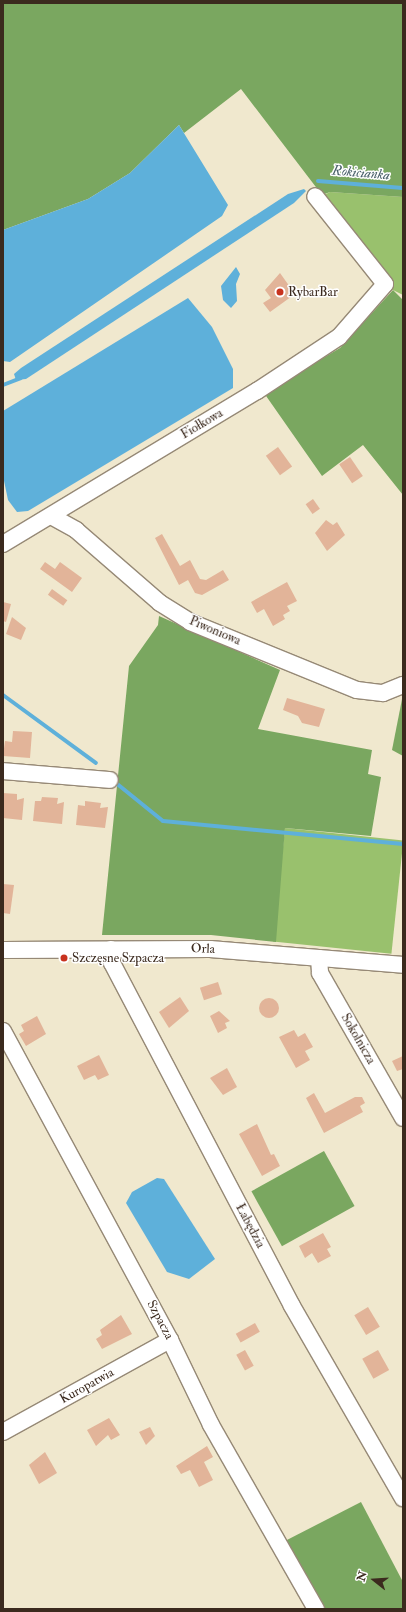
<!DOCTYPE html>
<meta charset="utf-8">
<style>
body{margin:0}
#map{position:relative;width:406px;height:1612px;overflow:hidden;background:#f0e8ce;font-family:"IM FELL Double Pica",serif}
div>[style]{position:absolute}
.green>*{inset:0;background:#99c16d;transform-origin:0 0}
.forest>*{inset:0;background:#7aa760;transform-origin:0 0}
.water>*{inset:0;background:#5eb0da}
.stream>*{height:4px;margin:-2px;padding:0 2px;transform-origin:2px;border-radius:2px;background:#5eb0da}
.building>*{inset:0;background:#e2b499;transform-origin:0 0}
.round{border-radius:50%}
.roads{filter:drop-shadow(1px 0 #968976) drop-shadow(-1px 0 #968976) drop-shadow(0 1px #968976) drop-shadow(0 -1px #968976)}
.minor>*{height:16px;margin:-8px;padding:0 8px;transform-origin:8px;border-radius:8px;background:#fff}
.dots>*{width:11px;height:11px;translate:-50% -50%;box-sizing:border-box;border:2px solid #fff;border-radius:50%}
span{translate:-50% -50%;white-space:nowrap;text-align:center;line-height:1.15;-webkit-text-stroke:3px #fff;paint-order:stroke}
.poi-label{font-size:13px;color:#3b2a1e}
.left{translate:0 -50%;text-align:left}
.street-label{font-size:13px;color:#3b2a1e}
.water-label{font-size:14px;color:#496069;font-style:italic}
.frame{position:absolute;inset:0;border:4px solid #3b2a1e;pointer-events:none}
.north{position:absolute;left:354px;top:1560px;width:40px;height:40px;-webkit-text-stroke:3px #fff;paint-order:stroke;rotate:287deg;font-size:11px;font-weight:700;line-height:16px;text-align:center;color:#3b2a1e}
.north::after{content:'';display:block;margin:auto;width:14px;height:18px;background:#3b2a1e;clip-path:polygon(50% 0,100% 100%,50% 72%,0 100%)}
</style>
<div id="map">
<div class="green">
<i style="clip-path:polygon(330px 192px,403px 197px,403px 295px,393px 290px,322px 196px)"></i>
<i style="left:285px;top:828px;width:119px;height:114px;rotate:6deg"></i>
</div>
<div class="forest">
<i style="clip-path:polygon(3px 3px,403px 3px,403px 197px,330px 192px,322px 195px,241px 89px,184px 133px,179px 125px,130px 173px,88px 199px,3px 230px)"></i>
<i style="clip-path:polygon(393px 290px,403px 300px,403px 495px,363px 445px,322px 476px,264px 393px,340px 348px)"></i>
<i style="clip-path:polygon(159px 616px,280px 670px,258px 729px,372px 750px,368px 774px,381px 777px,371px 836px,285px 828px,276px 942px,211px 935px,102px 935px,129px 666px,158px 625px)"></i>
<i style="clip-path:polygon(403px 694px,403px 756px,392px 750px)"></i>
<i style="left:324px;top:1151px;width:63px;height:83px;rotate:61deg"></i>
<i style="clip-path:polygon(361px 1502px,403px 1582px,403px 1609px,323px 1609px,283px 1542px)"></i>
</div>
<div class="water">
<i style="clip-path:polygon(179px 125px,228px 205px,222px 216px,10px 362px,3px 361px,3px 230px,88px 199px,130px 173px)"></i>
<i style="clip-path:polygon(304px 189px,306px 191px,294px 203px,26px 379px,16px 380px,14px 374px,21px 368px,288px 194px)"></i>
<i style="clip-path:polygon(236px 267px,240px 274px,236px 284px,237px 301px,231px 308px,223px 300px,221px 286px)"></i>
<i style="clip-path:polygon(188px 298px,212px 327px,233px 369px,233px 388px,28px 511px,17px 512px,8px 500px,3px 476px,3px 411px)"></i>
<i style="clip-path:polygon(157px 1178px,164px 1179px,215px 1259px,189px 1279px,167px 1272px,126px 1203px,132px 1192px)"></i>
</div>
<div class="stream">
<i style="left:318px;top:181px;width:85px;rotate:4.7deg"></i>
<i style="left:3px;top:385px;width:19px;rotate:-21deg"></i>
<i style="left:3px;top:695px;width:115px;rotate:36.2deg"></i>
<i style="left:116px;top:783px;width:60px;rotate:39deg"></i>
<i style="left:163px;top:821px;width:241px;rotate:5.5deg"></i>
</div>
<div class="building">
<i style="clip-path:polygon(280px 273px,295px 294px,270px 312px,263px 303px,271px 298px,265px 290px)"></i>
<i style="left:278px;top:447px;width:24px;height:15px;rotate:54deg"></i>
<i style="left:350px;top:457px;width:23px;height:13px;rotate:56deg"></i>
<i style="left:313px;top:499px;width:12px;height:9px;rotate:55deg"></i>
<i style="clip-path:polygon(326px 520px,333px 525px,337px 522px,345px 535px,327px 551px,315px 533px)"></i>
<i style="clip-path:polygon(162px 534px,180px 566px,190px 560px,200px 579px,206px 580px,223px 570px,229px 580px,202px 595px,195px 593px,188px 580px,179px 585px,155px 538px)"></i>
<i style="clip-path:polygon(45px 562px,55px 569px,60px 562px,82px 578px,72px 592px,40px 569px)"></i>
<i style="clip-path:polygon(287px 582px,297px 601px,287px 606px,290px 611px,283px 615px,285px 619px,273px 626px,264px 609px,257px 613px,251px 602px)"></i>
<i style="left:52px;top:589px;width:19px;height:7px;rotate:36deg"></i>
<i style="clip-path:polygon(3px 602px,11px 604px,6px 622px,3px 621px)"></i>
<i style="clip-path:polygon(12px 617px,26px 628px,21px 640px,6px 634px)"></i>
<i style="clip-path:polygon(287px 698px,325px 709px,319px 727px,302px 723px,298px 716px,283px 710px)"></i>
<i style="clip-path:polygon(13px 731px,32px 732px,30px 758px,3px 756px,5px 741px,12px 742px)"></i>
<i style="clip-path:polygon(3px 793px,17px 794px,17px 800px,24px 798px,22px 820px,3px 818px)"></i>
<i style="clip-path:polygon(42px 797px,58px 798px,57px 804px,64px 802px,62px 824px,33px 821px,35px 801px,41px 801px)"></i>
<i style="clip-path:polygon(85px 801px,101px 803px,100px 808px,108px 807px,105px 828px,76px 825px,78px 805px,85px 806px)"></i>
<i style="clip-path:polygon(3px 884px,14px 885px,10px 914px,3px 913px)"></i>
<i style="left:218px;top:982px;width:13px;height:19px;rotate:72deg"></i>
<i style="clip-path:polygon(180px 997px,189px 1011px,169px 1028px,159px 1012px)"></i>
<i class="round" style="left:259px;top:998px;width:20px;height:20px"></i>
<i style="clip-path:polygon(219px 1011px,230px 1021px,225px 1023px,227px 1028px,218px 1033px,210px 1016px)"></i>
<i style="clip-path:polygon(37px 1016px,46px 1034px,26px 1046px,19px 1034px,24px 1031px,21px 1025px)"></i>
<i style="clip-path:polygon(294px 1030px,298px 1037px,305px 1033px,313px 1047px,305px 1051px,310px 1060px,296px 1068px,279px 1037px)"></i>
<i style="clip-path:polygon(99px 1055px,109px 1075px,98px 1080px,95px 1075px,84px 1080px,77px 1066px)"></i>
<i style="clip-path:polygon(403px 1056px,403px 1069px,397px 1071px,392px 1061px)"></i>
<i style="clip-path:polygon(227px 1068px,237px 1087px,223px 1095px,210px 1078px)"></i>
<i style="clip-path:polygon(314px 1093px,325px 1113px,355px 1097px,362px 1097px,365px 1103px,360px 1106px,363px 1112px,324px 1133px,306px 1098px)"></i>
<i style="clip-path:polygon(257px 1124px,271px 1155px,274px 1154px,280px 1166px,262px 1176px,239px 1134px)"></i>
<i style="clip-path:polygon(323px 1233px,331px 1247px,327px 1249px,331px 1256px,318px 1263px,312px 1253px,305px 1258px,299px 1246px)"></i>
<i style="left:368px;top:1307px;width:23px;height:16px;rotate:59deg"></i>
<i style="clip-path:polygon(121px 1315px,132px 1334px,102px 1349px,96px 1339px,102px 1335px,100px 1330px)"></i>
<i style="left:255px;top:1323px;width:10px;height:22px;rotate:61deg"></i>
<i style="left:245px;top:1350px;width:18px;height:10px;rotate:61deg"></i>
<i style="left:378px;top:1350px;width:23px;height:18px;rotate:61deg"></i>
<i style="clip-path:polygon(109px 1418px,120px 1435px,111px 1440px,108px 1435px,96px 1446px,87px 1430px)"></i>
<i style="clip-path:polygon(150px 1427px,155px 1436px,146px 1445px,139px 1432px)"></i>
<i style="clip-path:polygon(207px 1446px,213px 1457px,204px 1462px,213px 1480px,199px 1487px,190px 1470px,181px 1474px,176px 1466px)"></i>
<i style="clip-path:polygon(45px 1452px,57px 1473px,39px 1484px,29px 1465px)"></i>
</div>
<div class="roads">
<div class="minor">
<i style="left:51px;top:516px;width:29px;rotate:29deg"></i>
<i style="left:76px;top:530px;width:111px;rotate:41deg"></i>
<i style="left:160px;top:603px;width:36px;rotate:32deg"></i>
<i style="left:190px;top:622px;width:180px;rotate:22.2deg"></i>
<i style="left:357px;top:690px;width:26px;rotate:7deg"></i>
<i style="left:383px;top:693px;width:22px;rotate:-22deg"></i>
<i style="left:3px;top:544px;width:297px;rotate:-31.1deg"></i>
<i style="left:257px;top:391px;width:98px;rotate:-33.4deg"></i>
<i style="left:339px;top:337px;width:70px;rotate:-49deg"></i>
<i style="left:385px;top:284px;width:112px;rotate:-128.5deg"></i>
<i style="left:3px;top:771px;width:107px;rotate:4.8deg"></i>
<i style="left:111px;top:949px;width:14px;rotate:86deg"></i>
<i style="left:112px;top:963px;width:387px;rotate:62.3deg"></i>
<i style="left:292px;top:1306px;width:222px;rotate:60deg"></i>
<i style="left:3px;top:950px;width:207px;rotate:-0.3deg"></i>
<i style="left:210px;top:949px;width:194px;rotate:4.7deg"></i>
<i style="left:319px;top:958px;width:15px;rotate:86deg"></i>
<i style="left:320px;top:973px;width:167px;rotate:60.2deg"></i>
<i style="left:3px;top:1031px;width:351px;rotate:61.6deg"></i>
<i style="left:170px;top:1340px;width:94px;rotate:64.2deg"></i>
<i style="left:211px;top:1425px;width:212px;rotate:60.3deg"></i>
<i style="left:3px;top:1432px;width:191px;rotate:-28.9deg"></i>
</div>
</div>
<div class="dots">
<i style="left:280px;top:292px;background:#c8321e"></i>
<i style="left:64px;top:958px;background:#c8321e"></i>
</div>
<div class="poi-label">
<span class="left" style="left:288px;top:292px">RybarBar</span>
<span class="left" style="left:72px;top:958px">Szczęsne Szpacza</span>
</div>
<div class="street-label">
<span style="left:202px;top:424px;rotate:-31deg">Fiołkowa</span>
<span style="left:215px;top:631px;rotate:23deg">Piwoniowa</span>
<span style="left:203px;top:949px;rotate:2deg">Orla</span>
<span style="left:358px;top:1039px;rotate:60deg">Sokolnicza</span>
<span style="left:250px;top:1226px;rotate:62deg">Łabędzia</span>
<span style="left:160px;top:1320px;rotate:62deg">Szpacza</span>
<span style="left:87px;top:1386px;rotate:-29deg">Kuropatwia</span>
</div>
<div class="water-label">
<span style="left:361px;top:173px;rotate:5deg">Rokicianka</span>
</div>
<div class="frame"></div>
<div class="north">N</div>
</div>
